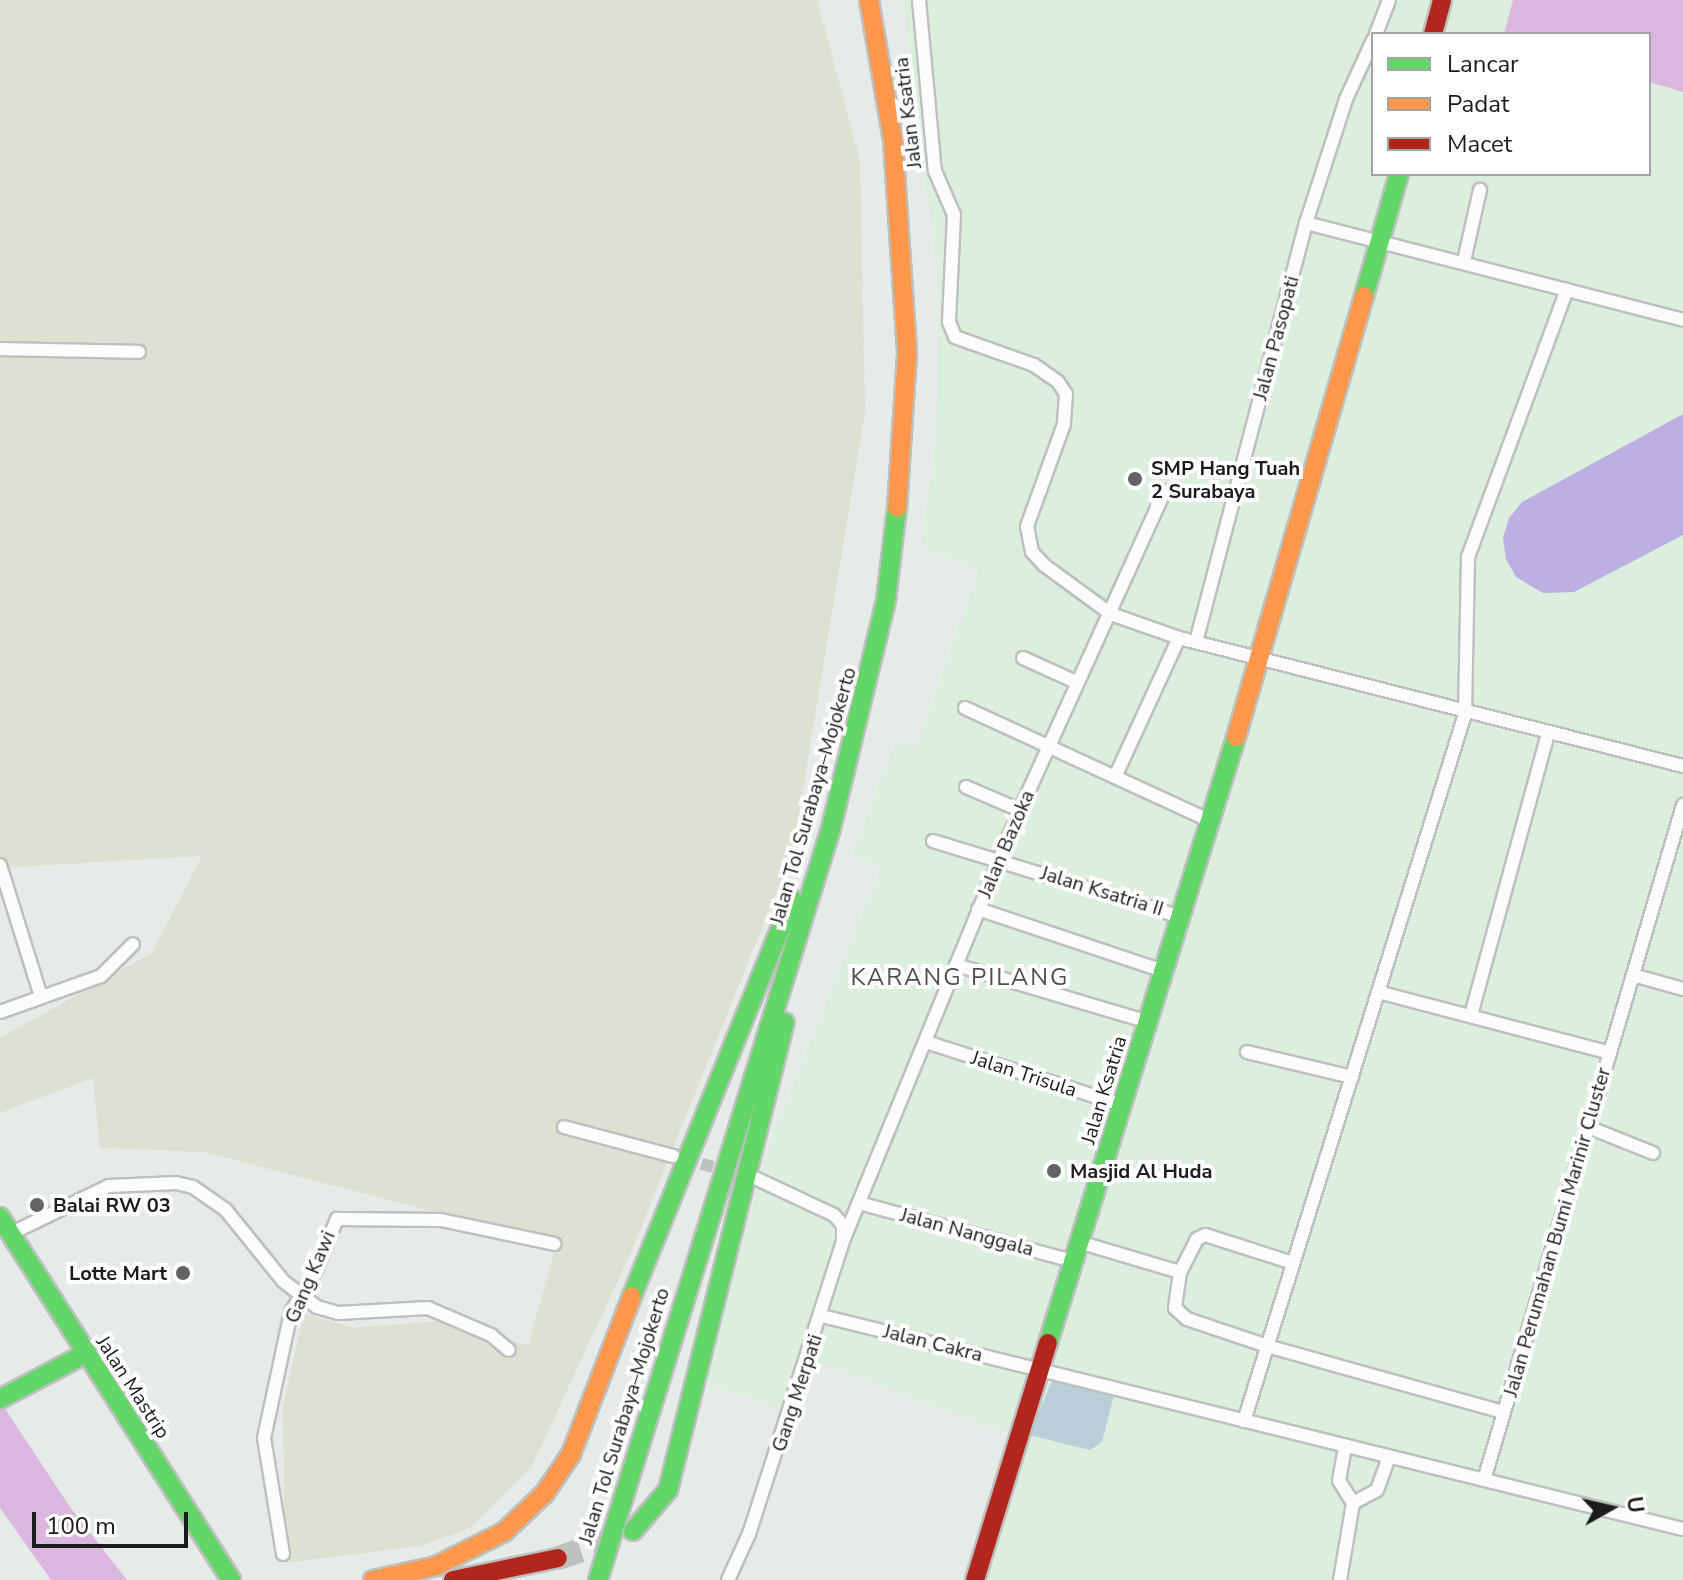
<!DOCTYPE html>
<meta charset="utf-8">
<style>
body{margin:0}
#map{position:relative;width:1683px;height:1580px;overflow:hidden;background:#e5ebe7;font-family:"Nunito Sans",sans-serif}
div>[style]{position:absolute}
.industrial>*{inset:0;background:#dee0d4}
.military>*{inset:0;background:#dceedd}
.forest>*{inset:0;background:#baced9}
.pitch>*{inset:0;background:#bcafe2}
.water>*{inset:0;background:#dbb7df}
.street-tunnel>*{height:12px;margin-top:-6px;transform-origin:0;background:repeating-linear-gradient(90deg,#bdc2be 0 12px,transparent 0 18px)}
.highway-tunnel>*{height:24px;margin-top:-12px;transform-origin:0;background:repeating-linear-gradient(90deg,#bdc2be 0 24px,transparent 0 36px)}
.roads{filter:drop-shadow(2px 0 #bdc0be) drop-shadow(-2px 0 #bdc0be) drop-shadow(0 2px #bdc0be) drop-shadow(0 -2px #bdc0be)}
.street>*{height:12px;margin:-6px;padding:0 6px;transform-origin:6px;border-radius:6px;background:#fbfcfb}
.fast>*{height:18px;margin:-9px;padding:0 9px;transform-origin:9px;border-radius:9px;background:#63d668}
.slow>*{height:18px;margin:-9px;padding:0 9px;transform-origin:9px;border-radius:9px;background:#ff974d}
.jam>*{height:18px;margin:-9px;padding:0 9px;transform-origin:9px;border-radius:9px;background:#b3261e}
.dots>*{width:22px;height:22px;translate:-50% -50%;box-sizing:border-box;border:4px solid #fff;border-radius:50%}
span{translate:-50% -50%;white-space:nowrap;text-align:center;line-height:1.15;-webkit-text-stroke:8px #fff;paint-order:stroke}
.street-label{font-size:20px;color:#1c1c1c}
.poi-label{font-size:20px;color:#1c1c1c;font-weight:700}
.left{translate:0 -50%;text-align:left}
.right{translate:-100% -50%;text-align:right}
.quarter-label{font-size:24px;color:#4f4f4f;letter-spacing:2px}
.legend{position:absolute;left:1371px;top:32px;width:280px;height:144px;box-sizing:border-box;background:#fff;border:2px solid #a4a4a4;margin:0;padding:10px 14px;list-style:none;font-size:24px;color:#1c1c1c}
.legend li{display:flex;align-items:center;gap:16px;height:40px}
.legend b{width:40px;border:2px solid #a4a4a4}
.north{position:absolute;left:1571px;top:1468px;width:80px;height:80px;-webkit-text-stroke:6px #fff;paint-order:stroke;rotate:82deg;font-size:22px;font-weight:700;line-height:32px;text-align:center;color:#1c1c1c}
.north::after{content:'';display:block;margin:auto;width:28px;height:36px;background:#1c1c1c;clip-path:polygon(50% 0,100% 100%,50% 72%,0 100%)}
.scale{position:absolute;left:32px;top:1512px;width:156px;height:36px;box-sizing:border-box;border:4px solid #1c1c1c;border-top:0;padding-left:10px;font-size:24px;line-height:28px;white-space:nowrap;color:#1c1c1c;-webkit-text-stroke:6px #fff;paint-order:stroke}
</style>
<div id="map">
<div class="industrial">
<i style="clip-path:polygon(0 0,817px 0,860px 160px,865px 411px,793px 851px,632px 1250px,531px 1468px,470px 1528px,420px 1546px,285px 1563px,283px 1407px,304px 1313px,353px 1328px,434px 1321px,528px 1345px,557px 1243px,203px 1152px,100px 1148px,93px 1078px,0 1113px,0 1038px,152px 953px,202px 856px,0 868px)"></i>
</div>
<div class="military">
<i style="clip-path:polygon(evenodd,903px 0,1683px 0,1683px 1580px,968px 1580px,1015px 1436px,809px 1358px,787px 1411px,705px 1381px,772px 1137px,882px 867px,853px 854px,895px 744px,917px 748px,979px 570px,922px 546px,936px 440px,940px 290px,903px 0,1373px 34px,1649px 34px,1649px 174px,1373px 174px,1373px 34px)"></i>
</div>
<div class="forest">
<i style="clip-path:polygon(1053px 1379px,1115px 1391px,1102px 1442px,1090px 1450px,1029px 1435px)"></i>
</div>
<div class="pitch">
<i style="clip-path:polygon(1683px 414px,1683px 535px,1574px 592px,1543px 593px,1516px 577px,1506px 559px,1503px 538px,1509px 518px,1522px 502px)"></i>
</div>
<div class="water">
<i style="clip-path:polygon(1513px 0,1683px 0,1683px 92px,1649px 82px,1649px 34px,1504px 34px)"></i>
<i style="clip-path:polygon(0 1401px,70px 1507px,127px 1580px,51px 1580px,0 1508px)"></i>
</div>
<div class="street-tunnel">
<i style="left:684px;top:1159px;width:46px;rotate:15.3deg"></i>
</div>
<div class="highway-tunnel">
<i style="left:558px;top:1558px;width:70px;rotate:-18.4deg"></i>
</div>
<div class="roads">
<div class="street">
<i style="left:919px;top:0;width:172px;rotate:84.7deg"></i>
<i style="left:935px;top:171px;width:48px;rotate:66.6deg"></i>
<i style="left:954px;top:215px;width:107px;rotate:92.7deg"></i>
<i style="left:949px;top:322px;width:16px;rotate:68deg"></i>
<i style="left:955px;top:337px;width:84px;rotate:19.5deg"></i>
<i style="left:1034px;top:365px;width:29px;rotate:35deg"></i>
<i style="left:1058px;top:382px;width:14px;rotate:56deg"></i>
<i style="left:1066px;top:394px;width:30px;rotate:94deg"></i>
<i style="left:1064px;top:424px;width:109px;rotate:109.9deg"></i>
<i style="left:1027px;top:526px;width:26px;rotate:79deg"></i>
<i style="left:1032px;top:552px;width:18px;rotate:47deg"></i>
<i style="left:1044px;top:565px;width:83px;rotate:36.2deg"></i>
<i style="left:1111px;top:614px;width:72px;rotate:19.4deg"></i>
<i style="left:1179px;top:638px;width:520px;rotate:14.25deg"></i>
<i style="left:1376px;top:34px;width:36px;rotate:-69deg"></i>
<i style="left:1306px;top:223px;width:389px;rotate:14.4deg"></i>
<i style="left:1464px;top:261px;width:73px;rotate:-77.3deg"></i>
<i style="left:0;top:349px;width:139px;rotate:1.2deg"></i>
<i style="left:1196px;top:642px;width:433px;rotate:-75.3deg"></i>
<i style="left:1306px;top:223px;width:130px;rotate:-72.1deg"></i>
<i style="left:1346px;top:99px;width:65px;rotate:-65.4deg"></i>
<i style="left:1023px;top:658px;width:60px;rotate:24.4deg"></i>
<i style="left:965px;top:708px;width:268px;rotate:24.7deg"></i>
<i style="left:1115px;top:777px;width:153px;rotate:-65.3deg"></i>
<i style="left:966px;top:787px;width:59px;rotate:23.1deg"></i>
<i style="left:933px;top:841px;width:257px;rotate:17deg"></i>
<i style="left:0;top:865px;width:138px;rotate:72.7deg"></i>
<i style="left:978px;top:909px;width:195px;rotate:18.5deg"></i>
<i style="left:956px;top:965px;width:200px;rotate:16.5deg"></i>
<i style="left:1633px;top:975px;width:52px;rotate:15.6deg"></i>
<i style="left:1378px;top:992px;width:240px;rotate:14.7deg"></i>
<i style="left:0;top:1012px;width:107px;rotate:-19.6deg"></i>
<i style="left:101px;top:976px;width:45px;rotate:-45deg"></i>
<i style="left:1471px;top:1015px;width:292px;rotate:-74.7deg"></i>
<i style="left:926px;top:1042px;width:206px;rotate:17.8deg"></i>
<i style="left:1247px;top:1052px;width:108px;rotate:13.4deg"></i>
<i style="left:564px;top:1127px;width:113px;rotate:14.9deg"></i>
<i style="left:1588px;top:1127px;width:70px;rotate:21.8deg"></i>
<i style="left:755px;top:1178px;width:87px;rotate:25.1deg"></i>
<i style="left:834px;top:1215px;width:13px;rotate:48deg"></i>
<i style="left:843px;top:1225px;width:12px;rotate:90deg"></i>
<i style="left:859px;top:1203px;width:225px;rotate:15.2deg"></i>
<i style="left:10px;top:1234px;width:110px;rotate:-25.9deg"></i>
<i style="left:109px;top:1186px;width:67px;rotate:-2.6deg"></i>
<i style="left:176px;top:1183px;width:17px;rotate:13deg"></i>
<i style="left:193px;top:1187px;width:39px;rotate:35deg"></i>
<i style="left:225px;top:1209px;width:92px;rotate:51.1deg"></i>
<i style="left:283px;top:1281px;width:43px;rotate:37.4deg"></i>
<i style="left:317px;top:1307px;width:22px;rotate:16deg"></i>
<i style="left:338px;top:1313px;width:90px;rotate:-3.2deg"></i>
<i style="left:428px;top:1308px;width:69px;rotate:23.2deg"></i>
<i style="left:491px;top:1335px;width:23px;rotate:40deg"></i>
<i style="left:1082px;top:1243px;width:102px;rotate:16.5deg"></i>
<i style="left:1293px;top:1263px;width:92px;rotate:-162.3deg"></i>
<i style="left:1205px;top:1235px;width:9px;rotate:153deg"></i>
<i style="left:1197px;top:1239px;width:37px;rotate:117deg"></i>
<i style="left:1180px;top:1272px;width:36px;rotate:98deg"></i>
<i style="left:1175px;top:1308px;width:16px;rotate:43deg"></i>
<i style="left:1187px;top:1319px;width:84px;rotate:18.6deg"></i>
<i style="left:1267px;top:1346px;width:246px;rotate:15.6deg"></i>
<i style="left:822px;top:1316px;width:887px;rotate:13.9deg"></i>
<i style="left:1244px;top:1421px;width:741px;rotate:-72.64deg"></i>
<i style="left:1465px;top:714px;width:157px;rotate:-88.9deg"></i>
<i style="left:1468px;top:557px;width:285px;rotate:-69.7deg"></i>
<i style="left:1484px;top:1480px;width:704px;rotate:-73.57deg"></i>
<i style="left:1353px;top:1503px;width:27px;rotate:-28deg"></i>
<i style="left:1377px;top:1490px;width:35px;rotate:-70deg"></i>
<i style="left:283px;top:1554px;width:118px;rotate:-99.3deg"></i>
<i style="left:264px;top:1438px;width:129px;rotate:-77.9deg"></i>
<i style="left:291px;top:1312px;width:44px;rotate:-58.8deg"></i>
<i style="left:314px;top:1274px;width:60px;rotate:-67.3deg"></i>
<i style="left:337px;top:1219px;width:104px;rotate:0.6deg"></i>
<i style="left:441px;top:1220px;width:116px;rotate:11.9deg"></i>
<i style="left:728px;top:1580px;width:51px;rotate:-65.5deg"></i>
<i style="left:749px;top:1534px;width:308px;rotate:-72.2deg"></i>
<i style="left:843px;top:1241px;width:466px;rotate:-67.7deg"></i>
<i style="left:1020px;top:810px;width:350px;rotate:-65.6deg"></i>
<i style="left:1340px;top:1580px;width:78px;rotate:-80.4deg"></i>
<i style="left:1353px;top:1503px;width:26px;rotate:-122deg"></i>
<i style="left:1339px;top:1481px;width:36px;rotate:-80deg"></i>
</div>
<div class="fast">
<i style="left:1364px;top:296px;width:127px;rotate:-74deg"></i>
<i style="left:0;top:1217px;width:430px;rotate:57.5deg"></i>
<i style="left:632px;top:1296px;width:428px;rotate:-68deg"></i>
<i style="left:1048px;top:1343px;width:634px;rotate:-72.76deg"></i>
<i style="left:0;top:1399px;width:96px;rotate:-27.9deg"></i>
<i style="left:633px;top:1531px;width:54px;rotate:-49.5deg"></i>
<i style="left:668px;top:1490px;width:482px;rotate:-76deg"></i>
<i style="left:598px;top:1580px;width:787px;rotate:-72.78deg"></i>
<i style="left:831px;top:828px;width:235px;rotate:-76.4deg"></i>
<i style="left:886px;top:600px;width:93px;rotate:-83.2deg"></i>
</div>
<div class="slow">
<i style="left:869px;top:0;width:143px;rotate:80.3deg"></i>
<i style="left:893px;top:141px;width:213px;rotate:86.2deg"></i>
<i style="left:907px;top:354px;width:154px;rotate:93.7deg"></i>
<i style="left:1236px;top:737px;width:459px;rotate:-73.8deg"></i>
<i style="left:373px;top:1580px;width:65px;rotate:-12.5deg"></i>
<i style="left:436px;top:1566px;width:76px;rotate:-26.6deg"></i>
<i style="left:504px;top:1532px;width:57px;rotate:-43.6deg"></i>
<i style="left:545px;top:1493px;width:47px;rotate:-56.3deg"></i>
<i style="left:571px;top:1454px;width:169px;rotate:-68.9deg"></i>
</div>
<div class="jam">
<i style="left:1433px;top:34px;width:35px;rotate:-75deg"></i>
<i style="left:453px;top:1580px;width:107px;rotate:-11.8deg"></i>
<i style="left:975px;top:1580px;width:248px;rotate:-72.9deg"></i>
</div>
</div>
<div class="dots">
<i style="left:1135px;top:479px;background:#626463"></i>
<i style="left:1054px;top:1171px;background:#626463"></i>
<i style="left:37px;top:1205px;background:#626463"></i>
<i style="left:183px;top:1273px;background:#626463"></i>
</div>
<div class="street-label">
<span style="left:908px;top:113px;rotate:-97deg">Jalan Ksatria</span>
<span style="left:1276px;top:338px;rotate:-75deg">Jalan Pasopati</span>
<span style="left:813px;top:796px;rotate:-74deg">Jalan Tol Surabaya–Mojokerto</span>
<span style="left:1006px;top:844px;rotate:-67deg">Jalan Bazoka</span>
<span style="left:1102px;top:891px;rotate:17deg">Jalan Ksatria II</span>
<span style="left:1024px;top:1074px;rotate:18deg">Jalan Trisula</span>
<span style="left:1104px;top:1090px;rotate:-73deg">Jalan Ksatria</span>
<span style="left:967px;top:1232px;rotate:15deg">Jalan Nanggala</span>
<span style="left:1557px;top:1232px;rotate:-74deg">Jalan Perumahan Bumi Marinir Cluster</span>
<span style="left:310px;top:1277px;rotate:-67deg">Gang Kawi</span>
<span style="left:933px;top:1343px;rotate:14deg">Jalan Cakra</span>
<span style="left:133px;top:1387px;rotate:57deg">Jalan Mastrip</span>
<span style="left:797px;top:1393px;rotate:-72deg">Gang Merpati</span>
<span style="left:624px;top:1416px;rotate:-73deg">Jalan Tol Surabaya–Mojokerto</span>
</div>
<div class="poi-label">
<span class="left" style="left:1151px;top:480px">SMP Hang Tuah<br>2 Surabaya</span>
<span class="left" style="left:1070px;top:1171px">Masjid Al Huda</span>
<span class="left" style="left:53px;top:1205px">Balai RW 03</span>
<span class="right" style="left:167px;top:1273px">Lotte Mart</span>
</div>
<div class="quarter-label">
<span style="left:960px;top:978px">KARANG PILANG</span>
</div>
<ul class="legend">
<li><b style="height:10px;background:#63d668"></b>Lancar</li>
<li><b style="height:10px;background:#ff974d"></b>Padat</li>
<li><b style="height:10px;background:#b3261e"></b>Macet</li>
</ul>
<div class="north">U</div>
<div class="scale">100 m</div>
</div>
